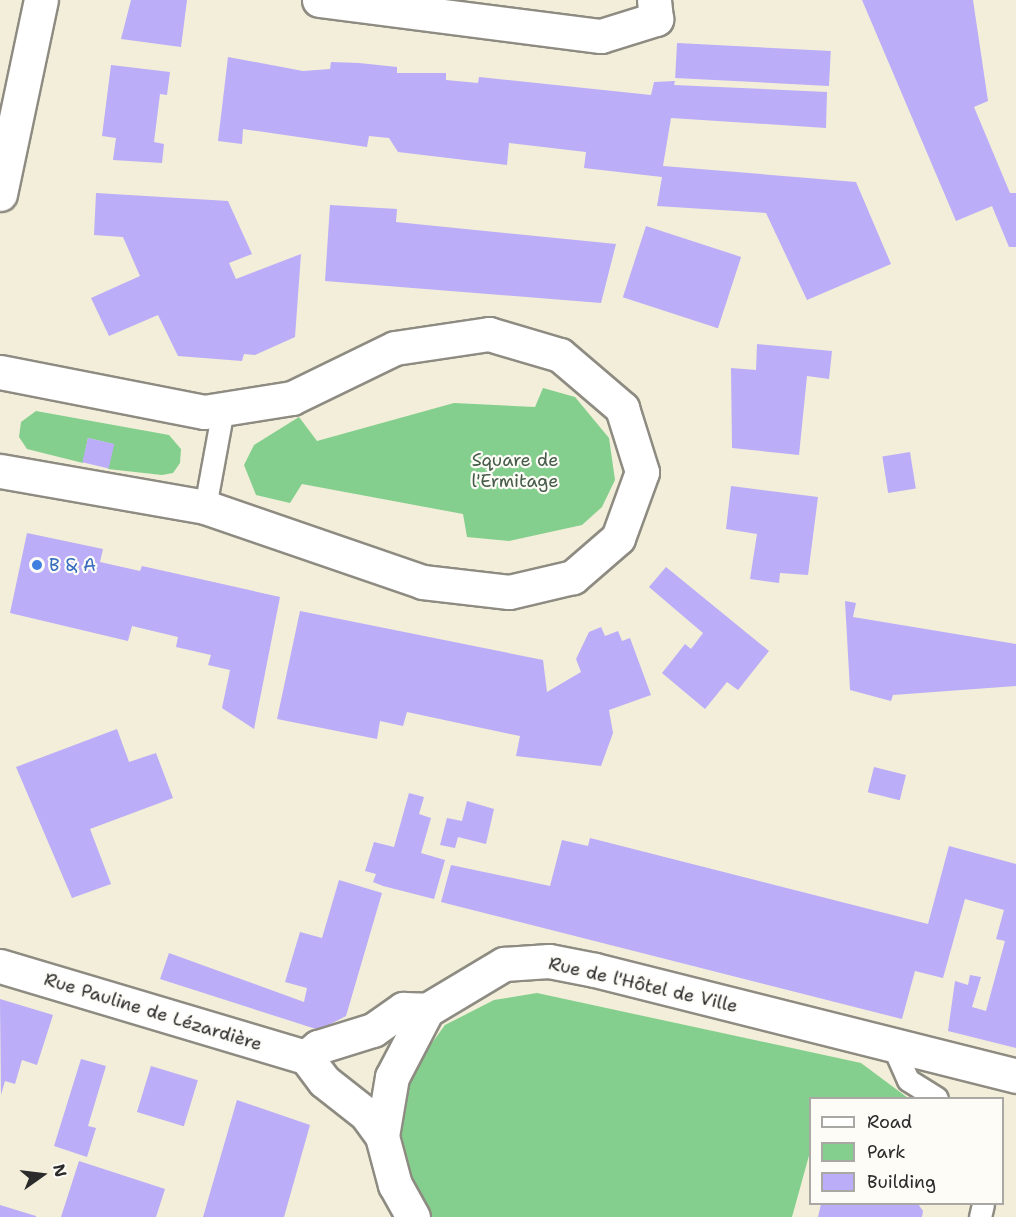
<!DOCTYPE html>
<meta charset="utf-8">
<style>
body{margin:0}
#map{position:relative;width:1016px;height:1217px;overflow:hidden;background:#f2eed9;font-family:"Shantell Sans",sans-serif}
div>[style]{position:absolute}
.green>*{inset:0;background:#84cf8d}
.building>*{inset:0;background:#bbadf8;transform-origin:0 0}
.roads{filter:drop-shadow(2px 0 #8e8c82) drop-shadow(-2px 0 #8e8c82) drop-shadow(0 2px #8e8c82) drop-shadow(0 -2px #8e8c82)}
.service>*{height:21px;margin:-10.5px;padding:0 10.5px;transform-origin:10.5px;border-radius:10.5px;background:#fff}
.minor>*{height:33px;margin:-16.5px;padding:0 16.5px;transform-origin:16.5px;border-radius:16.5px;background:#fff}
.secondary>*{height:33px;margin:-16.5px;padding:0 16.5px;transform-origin:16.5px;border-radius:16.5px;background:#fff}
.dots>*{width:16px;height:16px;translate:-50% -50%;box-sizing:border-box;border:3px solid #fdfcf7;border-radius:50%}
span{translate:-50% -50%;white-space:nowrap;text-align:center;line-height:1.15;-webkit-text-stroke:4.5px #fdfcf7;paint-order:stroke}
.park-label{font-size:18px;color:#465c48}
.shop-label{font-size:18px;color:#366cbe}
.left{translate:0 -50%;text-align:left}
.street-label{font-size:18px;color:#2b2b2b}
.legend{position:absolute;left:809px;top:1097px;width:195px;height:108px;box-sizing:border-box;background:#fdfcf7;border:2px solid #a9a8a5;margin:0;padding:8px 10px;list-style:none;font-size:18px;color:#2b2b2b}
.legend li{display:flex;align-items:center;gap:12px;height:30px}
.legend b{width:30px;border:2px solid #a9a8a5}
.north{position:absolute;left:12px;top:1145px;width:60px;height:60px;-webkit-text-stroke:4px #fdfcf7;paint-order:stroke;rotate:76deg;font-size:16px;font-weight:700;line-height:24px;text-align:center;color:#2b2b2b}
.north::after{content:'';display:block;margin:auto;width:21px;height:27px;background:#2b2b2b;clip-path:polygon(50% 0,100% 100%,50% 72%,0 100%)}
</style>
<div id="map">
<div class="green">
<i style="clip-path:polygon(543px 388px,575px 397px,609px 438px,615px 480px,602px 507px,582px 525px,509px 541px,467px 537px,463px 514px,302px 484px,290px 503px,256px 495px,244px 465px,254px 445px,299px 417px,317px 441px,454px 403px,535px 407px)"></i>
<i style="clip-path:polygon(36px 411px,169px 435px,181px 449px,180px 463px,173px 473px,162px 475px,108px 469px,113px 444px,88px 438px,83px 463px,27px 449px,19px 437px,21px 422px)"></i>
<i style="clip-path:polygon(537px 993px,861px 1063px,908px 1098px,810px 1098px,810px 1152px,792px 1217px,428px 1217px,406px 1181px,393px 1130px,413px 1069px,445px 1025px,494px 1000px)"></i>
</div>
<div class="building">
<i style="clip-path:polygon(131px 0,187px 0,181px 47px,121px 39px)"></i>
<i style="clip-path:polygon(862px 0,973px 0,988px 101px,974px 107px,1010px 193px,1016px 193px,1016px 247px,1009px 247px,992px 206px,956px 221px)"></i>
<i style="left:677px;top:43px;width:154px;height:35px;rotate:3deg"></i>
<i style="clip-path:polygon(228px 57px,303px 71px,330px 69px,331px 62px,359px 63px,397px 67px,397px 73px,446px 73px,446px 80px,478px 83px,479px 77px,651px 95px,654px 82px,675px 81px,674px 85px,827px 92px,826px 128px,671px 118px,663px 166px,856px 182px,891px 264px,807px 300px,766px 213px,657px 206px,662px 177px,584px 168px,586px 152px,509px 143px,507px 165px,398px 152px,389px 138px,369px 136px,367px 147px,243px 129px,242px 144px,218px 141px)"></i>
<i style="clip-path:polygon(111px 65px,170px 72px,167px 95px,160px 94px,154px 142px,164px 144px,162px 163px,113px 160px,116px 138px,102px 136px)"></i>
<i style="clip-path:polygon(96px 193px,228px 201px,252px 254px,229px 263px,236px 279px,301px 254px,295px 337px,255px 355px,244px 354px,242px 361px,178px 356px,158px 315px,109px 336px,91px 298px,140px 276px,123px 237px,94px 235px)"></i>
<i style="clip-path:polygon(330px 205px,397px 209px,396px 222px,616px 244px,601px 303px,325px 281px)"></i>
<i style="left:646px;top:226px;width:100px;height:75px;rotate:18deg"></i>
<i style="clip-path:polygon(757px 344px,832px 351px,829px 379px,807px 376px,799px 455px,732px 448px,731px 368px,756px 370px)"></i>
<i style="left:88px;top:438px;width:27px;height:25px;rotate:13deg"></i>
<i style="left:910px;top:452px;width:37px;height:28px;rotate:81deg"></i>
<i style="clip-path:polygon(731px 486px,818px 497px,808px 575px,780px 573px,779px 583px,750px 579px,757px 534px,726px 529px)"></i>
<i style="clip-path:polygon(27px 533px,103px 549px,100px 562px,140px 571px,142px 566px,280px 597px,254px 729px,222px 708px,230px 670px,208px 665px,211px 655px,176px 647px,178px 637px,132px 626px,128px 641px,10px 613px)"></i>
<i style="clip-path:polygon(666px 567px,769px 651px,738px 690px,727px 682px,705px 709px,662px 673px,685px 644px,691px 649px,703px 633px,649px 587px)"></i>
<i style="clip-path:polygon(845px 601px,856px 603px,853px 617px,1016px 644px,1016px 686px,893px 695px,891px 701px,850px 690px)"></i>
<i style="clip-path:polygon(300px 611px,543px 660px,547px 692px,581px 672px,576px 659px,589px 632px,601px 627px,605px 636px,618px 631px,622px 641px,630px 638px,651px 695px,609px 710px,613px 733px,601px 766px,516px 756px,520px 736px,407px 712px,403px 726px,380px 721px,377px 739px,277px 719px)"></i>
<i style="clip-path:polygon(117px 729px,129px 762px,156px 753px,173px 798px,90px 829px,111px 884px,72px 898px,16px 767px)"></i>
<i style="left:874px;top:767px;width:33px;height:26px;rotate:14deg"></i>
<i style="clip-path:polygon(409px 793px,424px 797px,419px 814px,431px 818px,421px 853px,445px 860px,434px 899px,383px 886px,373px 882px,376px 874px,365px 871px,374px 842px,394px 847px)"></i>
<i style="clip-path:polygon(467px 801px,494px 809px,486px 844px,458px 837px,455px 848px,440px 845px,447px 818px,462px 821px)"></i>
<i style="clip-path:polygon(590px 838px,928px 924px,949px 846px,1016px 864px,1016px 1048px,948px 1031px,955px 981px,968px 985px,970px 975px,981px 977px,972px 1007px,986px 1011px,1005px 941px,996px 939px,1004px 910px,965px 899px,943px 978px,915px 971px,902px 1019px,441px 902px,451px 865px,550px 886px,562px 840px,588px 846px)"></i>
<i style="clip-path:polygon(339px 880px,382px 893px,346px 1016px,319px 1030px,160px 979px,169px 953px,304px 1002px,307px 988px,285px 982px,300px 932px,322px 938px)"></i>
<i style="clip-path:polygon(0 999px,53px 1015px,37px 1065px,22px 1060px,15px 1084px,5px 1081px,1px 1095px)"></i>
<i style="clip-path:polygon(81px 1059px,106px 1066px,88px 1126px,96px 1128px,87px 1157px,54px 1146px)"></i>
<i style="left:151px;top:1066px;width:49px;height:48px;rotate:17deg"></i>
<i style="clip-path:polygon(237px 1100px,310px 1125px,284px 1217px,203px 1217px)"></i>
<i style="clip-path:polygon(79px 1161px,165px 1189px,156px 1217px,61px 1217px)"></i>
<i style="clip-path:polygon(821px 1204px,918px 1204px,923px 1211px,922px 1217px,818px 1217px)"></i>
<i style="clip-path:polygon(0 1205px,36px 1216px,36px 1217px,0 1217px)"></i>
</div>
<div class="roads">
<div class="service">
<i style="left:205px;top:507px;width:100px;rotate:-79.6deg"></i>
<i style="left:892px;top:1044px;width:39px;rotate:66deg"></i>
<i style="left:908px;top:1080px;width:34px;rotate:32deg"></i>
<i style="left:980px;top:1217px;width:13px;rotate:-77deg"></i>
</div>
<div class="minor">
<i style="left:319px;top:0;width:284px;rotate:7.3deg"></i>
<i style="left:601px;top:36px;width:58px;rotate:-17.2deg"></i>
<i style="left:656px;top:19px;width:19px;rotate:-96deg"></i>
<i style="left:0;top:372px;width:208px;rotate:11.1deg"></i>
<i style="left:204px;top:412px;width:89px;rotate:-9deg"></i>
<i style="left:292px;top:398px;width:114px;rotate:-25.9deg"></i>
<i style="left:395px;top:348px;width:95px;rotate:-8.5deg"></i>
<i style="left:489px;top:334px;width:74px;rotate:16.5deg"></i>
<i style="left:560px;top:355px;width:82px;rotate:40.5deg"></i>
<i style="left:622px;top:408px;width:67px;rotate:72.6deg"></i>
<i style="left:642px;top:472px;width:70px;rotate:110deg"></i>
<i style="left:618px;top:538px;width:60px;rotate:139.1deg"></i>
<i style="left:573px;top:577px;width:66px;rotate:166.8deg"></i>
<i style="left:509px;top:592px;width:87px;rotate:-173.4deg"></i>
<i style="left:423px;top:582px;width:231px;rotate:-161deg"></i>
<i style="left:205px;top:507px;width:208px;rotate:-170deg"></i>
<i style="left:0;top:966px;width:319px;rotate:16.6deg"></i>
<i style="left:306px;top:1057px;width:30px;rotate:53deg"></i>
<i style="left:324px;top:1081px;width:53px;rotate:38.2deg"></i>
<i style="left:366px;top:1114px;width:27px;rotate:54deg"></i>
<i style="left:306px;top:1057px;width:16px;rotate:-40deg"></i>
<i style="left:318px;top:1047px;width:58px;rotate:-17.2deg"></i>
<i style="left:373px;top:1030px;width:37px;rotate:-35deg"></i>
<i style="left:403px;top:1009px;width:24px;rotate:2deg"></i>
<i style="left:413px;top:1217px;width:37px;rotate:-119deg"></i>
<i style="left:395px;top:1185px;width:51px;rotate:-104.9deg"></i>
<i style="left:382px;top:1136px;width:60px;rotate:-80.4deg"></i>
<i style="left:392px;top:1077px;width:76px;rotate:-62.4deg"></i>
<i style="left:427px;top:1010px;width:90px;rotate:-30.9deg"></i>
<i style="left:504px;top:964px;width:45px;rotate:-3.8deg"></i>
<i style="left:549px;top:961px;width:47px;rotate:11.1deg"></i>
<i style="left:595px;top:970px;width:434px;rotate:14.1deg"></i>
</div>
<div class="secondary">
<i style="left:0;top:194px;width:198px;rotate:-78.1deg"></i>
</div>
</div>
<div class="dots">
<i style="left:37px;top:565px;background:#3f7fe0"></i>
</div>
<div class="park-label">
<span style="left:515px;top:471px">Square de<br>l'Ermitage</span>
</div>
<div class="shop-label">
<span class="left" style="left:49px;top:565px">B &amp; A</span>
</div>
<div class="street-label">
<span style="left:643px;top:985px;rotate:13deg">Rue de l'Hôtel de Ville</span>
<span style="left:153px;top:1012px;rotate:17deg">Rue Pauline de Lézardière</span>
</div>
<ul class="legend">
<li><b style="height:8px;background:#fff"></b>Road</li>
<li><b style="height:16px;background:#84cf8d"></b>Park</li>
<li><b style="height:16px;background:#bbadf8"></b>Building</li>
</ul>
<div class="north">N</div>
</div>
